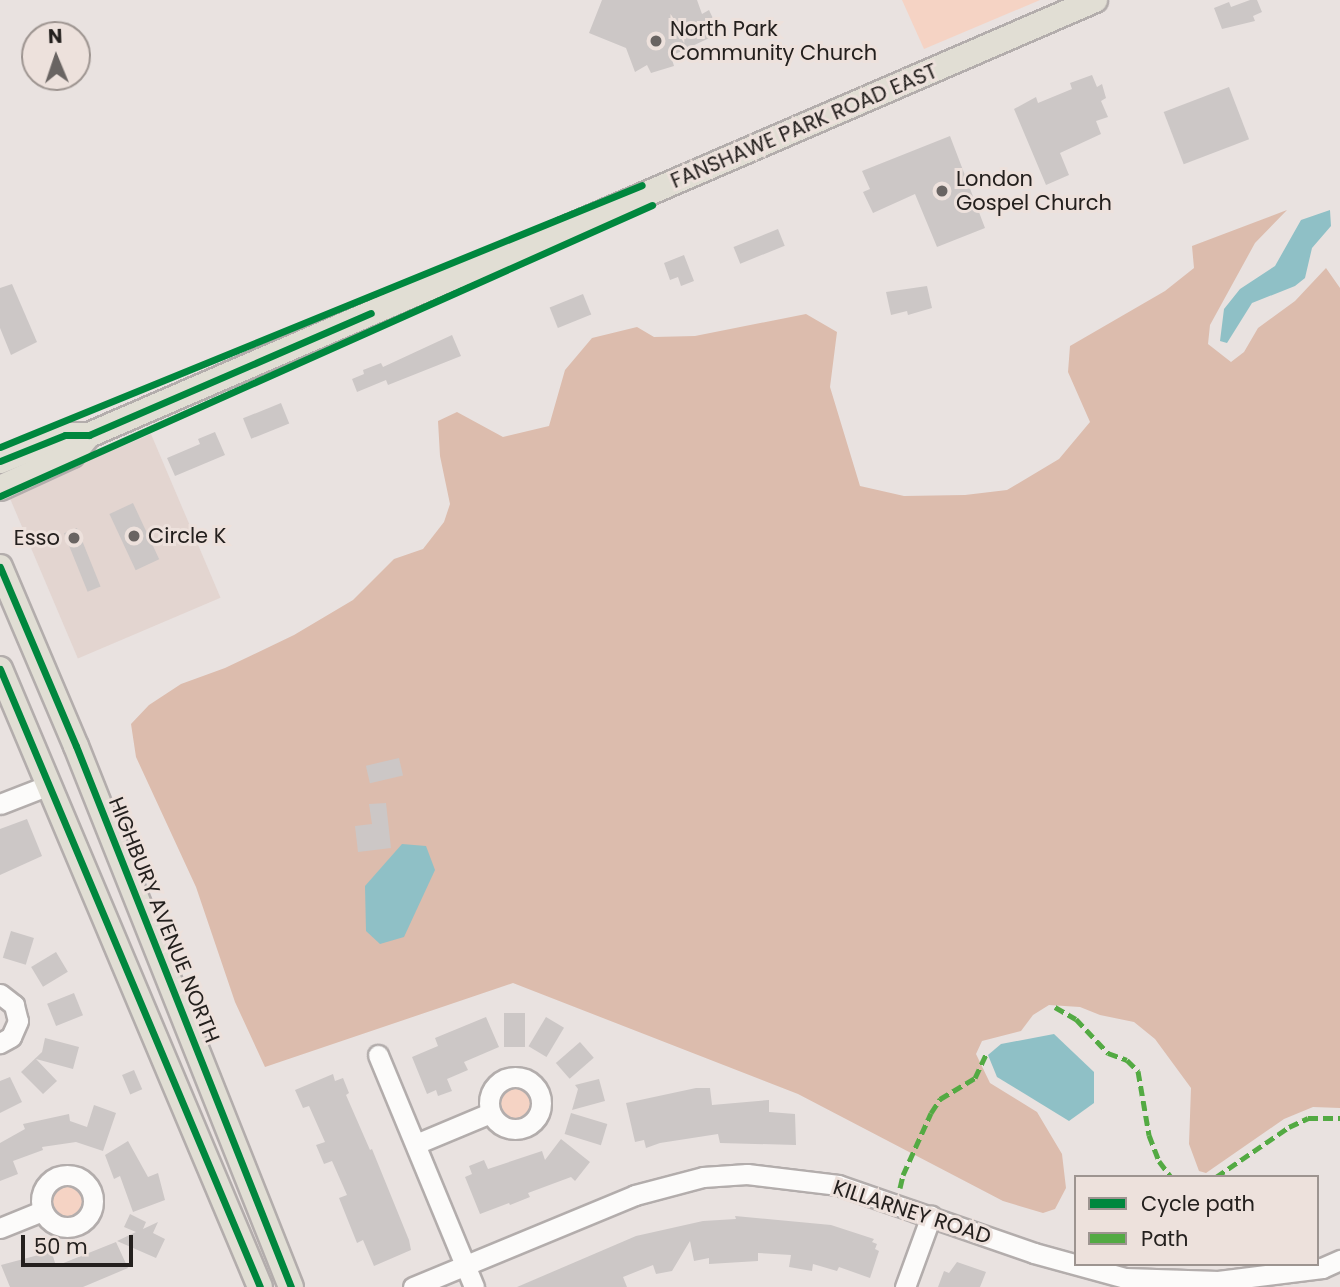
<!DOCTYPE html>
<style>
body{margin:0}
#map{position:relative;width:1340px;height:1287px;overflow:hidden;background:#e9e2e0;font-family:Poppins,sans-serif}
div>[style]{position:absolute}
.built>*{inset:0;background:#e3d5d0;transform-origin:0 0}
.green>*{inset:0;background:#f5d3c4}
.round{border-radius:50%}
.forest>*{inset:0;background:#dcbcad}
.water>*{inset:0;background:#8fc0c6}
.building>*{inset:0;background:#ccc7c6;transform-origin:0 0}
.roads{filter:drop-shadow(2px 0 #b3adac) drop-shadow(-2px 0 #b3adac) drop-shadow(0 2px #b3adac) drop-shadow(0 -2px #b3adac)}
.minor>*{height:19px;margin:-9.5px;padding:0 9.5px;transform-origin:9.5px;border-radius:9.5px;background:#fcfbfa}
.minor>.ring{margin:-9.5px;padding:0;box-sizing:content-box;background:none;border:19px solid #fcfbfa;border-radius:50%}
.major>*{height:24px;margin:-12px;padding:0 12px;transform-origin:12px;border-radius:12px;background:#e1ded4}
.quiet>*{height:5px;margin-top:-2.5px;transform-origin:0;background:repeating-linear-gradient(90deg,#53aa43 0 10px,transparent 0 15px)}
.cycleway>*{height:7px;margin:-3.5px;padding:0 3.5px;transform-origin:3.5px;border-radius:3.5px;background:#00873e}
.dots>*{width:19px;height:19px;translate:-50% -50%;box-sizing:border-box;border:4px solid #ede1dc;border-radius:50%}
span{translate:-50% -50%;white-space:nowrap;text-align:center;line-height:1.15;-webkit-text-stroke:6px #ede1dc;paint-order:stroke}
.poi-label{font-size:21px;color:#24201e}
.left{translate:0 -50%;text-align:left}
.right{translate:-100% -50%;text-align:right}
.street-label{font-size:21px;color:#24201e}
.legend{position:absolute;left:1074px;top:1175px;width:245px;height:91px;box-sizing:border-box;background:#ede1dc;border:2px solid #9d9490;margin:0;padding:9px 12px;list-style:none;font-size:21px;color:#24201e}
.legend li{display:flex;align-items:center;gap:14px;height:35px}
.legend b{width:35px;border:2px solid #9d9490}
.north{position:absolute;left:21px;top:21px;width:70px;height:70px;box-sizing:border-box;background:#ede1dc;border:2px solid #9d9490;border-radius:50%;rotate:358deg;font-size:19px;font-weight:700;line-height:28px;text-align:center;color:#24201e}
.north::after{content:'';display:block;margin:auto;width:24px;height:32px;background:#696462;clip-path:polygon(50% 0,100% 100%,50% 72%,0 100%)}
.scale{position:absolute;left:21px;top:1235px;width:112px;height:32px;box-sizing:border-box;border:4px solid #24201e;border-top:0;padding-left:9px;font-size:21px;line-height:24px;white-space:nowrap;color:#24201e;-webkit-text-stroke:5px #ede1dc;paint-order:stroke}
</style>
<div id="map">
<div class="built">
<i style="left:151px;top:434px;width:178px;height:155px;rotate:67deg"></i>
</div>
<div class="green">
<i style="clip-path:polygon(902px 0,1040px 0,924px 49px)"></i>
<i class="round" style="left:496px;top:1085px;width:36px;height:36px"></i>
<i class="round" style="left:49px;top:1183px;width:36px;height:36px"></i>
</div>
<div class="forest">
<i style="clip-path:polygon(1287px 210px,1255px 243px,1210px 325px,1208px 344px,1231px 362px,1244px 352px,1258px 328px,1295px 301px,1326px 268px,1340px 288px,1340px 1108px,1313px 1107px,1284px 1119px,1206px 1173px,1199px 1171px,1189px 1144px,1191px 1088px,1155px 1039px,1134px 1022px,1100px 1015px,1080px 1007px,1049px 1005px,1033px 1015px,1021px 1031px,982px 1041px,976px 1054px,990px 1083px,1037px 1112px,1062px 1154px,1066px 1188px,1055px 1209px,1043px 1213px,1003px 1201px,798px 1094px,513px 983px,265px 1067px,235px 1002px,196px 887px,136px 757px,131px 724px,149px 705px,181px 684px,225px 668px,294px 635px,353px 600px,394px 559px,423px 549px,444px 522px,450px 504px,440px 456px,438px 421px,457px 412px,503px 437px,549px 426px,565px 370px,592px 338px,637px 327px,654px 337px,695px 336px,806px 314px,837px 332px,830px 387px,860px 486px,904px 496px,965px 495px,1007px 490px,1059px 459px,1090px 422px,1068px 372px,1070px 346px,1165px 291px,1194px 268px,1192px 246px)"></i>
</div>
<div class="water">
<i style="clip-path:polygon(1330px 210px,1331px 226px,1312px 248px,1305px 278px,1295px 286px,1252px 303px,1227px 343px,1220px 341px,1224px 309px,1240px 289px,1275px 266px,1301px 220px)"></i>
<i style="clip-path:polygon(402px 844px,426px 846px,435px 870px,404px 937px,380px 944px,366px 931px,365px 886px)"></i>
<i style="clip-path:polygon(1054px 1034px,1094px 1072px,1094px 1103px,1069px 1121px,997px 1077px,988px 1055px,1001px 1044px)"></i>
</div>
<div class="building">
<i style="clip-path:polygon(602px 0,697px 0,702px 14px,709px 10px,720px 33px,671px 56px,674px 66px,651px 73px,647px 65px,635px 72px,626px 48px,589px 33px)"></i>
<i style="clip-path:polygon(1250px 0,1257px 0,1262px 12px,1253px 16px,1255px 21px,1222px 29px,1214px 8px,1229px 2px,1231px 7px)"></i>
<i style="clip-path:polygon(1092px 75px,1097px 87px,1102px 84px,1106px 98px,1101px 101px,1108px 117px,1096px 121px,1101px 134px,1060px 153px,1069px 175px,1046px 185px,1014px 109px,1036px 97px,1038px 103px,1072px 89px,1070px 83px)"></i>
<i style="left:1229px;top:87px;width:56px;height:70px;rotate:69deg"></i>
<i style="clip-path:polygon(950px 136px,985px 228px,937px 247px,915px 194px,873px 213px,863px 192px,870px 189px,862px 171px)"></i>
<i style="left:778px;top:229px;width:18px;height:48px;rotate:68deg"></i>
<i style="clip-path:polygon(684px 255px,694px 281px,681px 286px,678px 277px,670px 280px,664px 263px)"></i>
<i style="clip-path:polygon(12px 284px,37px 342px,11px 355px,0 328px,0 288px)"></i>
<i style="clip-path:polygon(927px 286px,932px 308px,908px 315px,907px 311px,891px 315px,886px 292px)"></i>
<i style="left:583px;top:294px;width:22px;height:36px;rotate:68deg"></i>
<i style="clip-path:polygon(452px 335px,461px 356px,388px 385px,386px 380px,357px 392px,352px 379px,364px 374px,363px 370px,381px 363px,383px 367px,396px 361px)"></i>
<i style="left:281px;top:403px;width:22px;height:41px;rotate:68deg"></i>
<i style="clip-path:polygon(215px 432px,225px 455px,175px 476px,167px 458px,200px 444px,198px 439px)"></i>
<i style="left:133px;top:503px;width:62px;height:26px;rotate:65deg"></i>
<i style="left:77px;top:528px;width:63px;height:14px;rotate:68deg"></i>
<i style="left:399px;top:758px;width:18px;height:34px;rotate:77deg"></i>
<i style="clip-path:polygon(386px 803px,391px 848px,358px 852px,355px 826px,372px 824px,369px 804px)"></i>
<i style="clip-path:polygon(27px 819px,42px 856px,0 875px,0 829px)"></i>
<i style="left:11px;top:931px;width:24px;height:28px;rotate:17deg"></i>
<i style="left:56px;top:952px;width:23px;height:29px;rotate:59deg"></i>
<i style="left:74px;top:993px;width:24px;height:29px;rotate:68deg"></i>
<i style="left:504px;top:1013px;width:21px;height:34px"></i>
<i style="clip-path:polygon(486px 1017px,499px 1047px,464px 1062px,468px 1070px,447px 1079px,452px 1091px,438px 1096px,436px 1090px,427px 1094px,412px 1057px,438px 1046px,435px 1038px)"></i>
<i style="left:546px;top:1017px;width:21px;height:34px;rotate:31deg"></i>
<i style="clip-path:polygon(45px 1038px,79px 1047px,73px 1069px,36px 1059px,57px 1081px,43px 1094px,21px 1072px,42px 1052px)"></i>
<i style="left:580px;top:1042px;width:21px;height:32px;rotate:49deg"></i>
<i style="left:134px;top:1070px;width:21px;height:13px;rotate:67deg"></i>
<i style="clip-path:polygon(333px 1074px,335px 1081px,343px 1078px,349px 1093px,346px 1095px,370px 1150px,372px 1149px,409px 1240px,411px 1250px,374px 1266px,363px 1240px,357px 1243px,339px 1198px,347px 1195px,332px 1161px,324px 1164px,316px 1145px,325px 1142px,309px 1106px,303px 1108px,295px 1090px)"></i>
<i style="clip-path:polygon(10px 1077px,22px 1102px,0 1113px,0 1081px)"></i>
<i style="clip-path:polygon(599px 1079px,605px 1101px,572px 1110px,578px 1089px,575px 1085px)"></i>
<i style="clip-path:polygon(696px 1088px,710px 1088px,712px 1105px,769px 1100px,769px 1112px,795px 1114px,796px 1145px,720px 1143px,718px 1134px,660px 1143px,646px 1148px,644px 1140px,635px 1142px,626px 1103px)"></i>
<i style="clip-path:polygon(94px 1105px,116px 1113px,103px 1151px,76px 1142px,42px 1147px,43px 1150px,13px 1161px,18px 1174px,0 1181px,0 1143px,25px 1129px,23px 1124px,69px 1114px,70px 1121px,87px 1127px)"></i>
<i style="left:571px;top:1113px;width:38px;height:22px;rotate:17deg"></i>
<i style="clip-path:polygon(561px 1139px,590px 1162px,575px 1181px,571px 1177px,528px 1193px,530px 1197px,510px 1205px,509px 1203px,480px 1214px,465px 1177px,472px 1174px,469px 1166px,484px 1160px,488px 1169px,542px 1151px,545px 1160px)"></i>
<i style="clip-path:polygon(128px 1141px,148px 1177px,158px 1173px,165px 1200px,133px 1212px,120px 1176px,114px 1179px,105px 1155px)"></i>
<i style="clip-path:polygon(130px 1214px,146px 1222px,143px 1229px,158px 1222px,153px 1233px,165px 1239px,156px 1258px,117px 1241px,136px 1232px,124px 1227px)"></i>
<i style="clip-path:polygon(735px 1216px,831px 1225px,874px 1239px,872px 1242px,877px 1244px,875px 1249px,879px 1251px,870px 1278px,839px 1267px,837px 1271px,813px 1264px,812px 1271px,789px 1267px,791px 1255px,758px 1253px,758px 1261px,709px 1264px,709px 1258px,694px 1261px,690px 1241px,672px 1271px,656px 1274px,653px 1265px,623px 1277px,627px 1287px,517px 1287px,636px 1236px,703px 1221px,736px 1219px)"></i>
<i style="clip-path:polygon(116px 1242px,128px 1268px,83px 1287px,10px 1287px,1px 1265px,46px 1253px,52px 1253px,56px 1266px)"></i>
<i style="clip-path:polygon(957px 1262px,986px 1272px,980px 1287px,938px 1287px,944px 1271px,949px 1273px)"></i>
</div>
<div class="roads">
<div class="minor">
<i style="left:0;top:804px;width:53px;rotate:-21.2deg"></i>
<i style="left:0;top:994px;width:18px;rotate:38deg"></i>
<i style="left:14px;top:1005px;width:16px;rotate:76deg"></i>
<i style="left:18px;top:1021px;width:17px;rotate:114deg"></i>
<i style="left:11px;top:1037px;width:13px;rotate:151deg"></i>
<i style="left:378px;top:1055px;width:251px;rotate:67.5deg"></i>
<i class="ring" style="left:489px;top:1077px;width:33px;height:33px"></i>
<i style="left:416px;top:1144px;width:80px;rotate:-22.7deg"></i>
<i class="ring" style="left:41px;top:1175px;width:33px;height:33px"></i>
<i style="left:0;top:1228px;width:45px;rotate:-22deg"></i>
<i style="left:413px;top:1287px;width:240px;rotate:-22.5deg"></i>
<i style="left:635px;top:1195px;width:70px;rotate:-14.8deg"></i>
<i style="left:703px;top:1177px;width:44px;rotate:-3.9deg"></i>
<i style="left:747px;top:1174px;width:92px;rotate:6.9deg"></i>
<i style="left:838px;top:1185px;width:207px;rotate:19.1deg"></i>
<i style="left:1034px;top:1253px;width:94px;rotate:15.4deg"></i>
<i style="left:1125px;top:1278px;width:93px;rotate:1.8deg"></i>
<i style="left:1218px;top:1281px;width:105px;rotate:-7.1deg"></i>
<i style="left:1322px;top:1268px;width:20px;rotate:-24deg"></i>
<i style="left:905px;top:1287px;width:76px;rotate:-69.9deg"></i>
</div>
<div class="major">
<i style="left:0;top:461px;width:70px;rotate:-21.8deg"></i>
<i style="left:65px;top:435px;width:24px"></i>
<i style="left:89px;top:435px;width:1096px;rotate:-23.38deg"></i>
<i style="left:0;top:488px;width:79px;rotate:-24.6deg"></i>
<i style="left:72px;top:455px;width:26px;rotate:-50deg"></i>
<i style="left:0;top:567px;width:194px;rotate:67deg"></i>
<i style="left:76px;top:746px;width:582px;rotate:68.33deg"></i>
<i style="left:0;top:669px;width:670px;rotate:67.18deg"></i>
</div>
</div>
<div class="quiet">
<i style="left:1055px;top:1007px;width:24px;rotate:30deg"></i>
<i style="left:1076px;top:1019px;width:47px;rotate:46.7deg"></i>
<i style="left:1108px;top:1053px;width:20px;rotate:20deg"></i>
<i style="left:1127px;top:1060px;width:16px;rotate:45deg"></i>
<i style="left:1138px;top:1071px;width:65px;rotate:80.2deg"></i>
<i style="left:1149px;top:1135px;width:28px;rotate:69deg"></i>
<i style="left:1159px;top:1161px;width:20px;rotate:53deg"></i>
<i style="left:1216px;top:1177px;width:88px;rotate:-34.4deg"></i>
<i style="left:1289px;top:1127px;width:21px;rotate:-25deg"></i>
<i style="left:1308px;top:1118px;width:32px"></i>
<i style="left:900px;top:1188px;width:13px;rotate:-77deg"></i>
<i style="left:903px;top:1175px;width:68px;rotate:-65.7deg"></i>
<i style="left:931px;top:1113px;width:17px;rotate:-57deg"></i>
<i style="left:940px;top:1099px;width:41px;rotate:-31deg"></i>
<i style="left:975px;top:1078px;width:29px;rotate:-65deg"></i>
</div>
<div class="cycleway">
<i style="left:0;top:447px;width:693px;rotate:-22.2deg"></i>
<i style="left:0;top:461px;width:70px;rotate:-21.8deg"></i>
<i style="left:65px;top:435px;width:24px"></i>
<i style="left:89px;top:435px;width:307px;rotate:-23.4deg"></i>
<i style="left:0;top:496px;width:714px;rotate:-24.05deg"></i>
<i style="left:0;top:567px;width:194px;rotate:67deg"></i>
<i style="left:76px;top:746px;width:582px;rotate:68.33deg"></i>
<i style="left:0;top:669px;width:670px;rotate:67.18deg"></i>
</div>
<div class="dots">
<i style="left:656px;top:41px;background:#696462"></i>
<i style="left:942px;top:191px;background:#696462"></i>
<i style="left:134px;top:536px;background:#696462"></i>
<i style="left:74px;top:538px;background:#696462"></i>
</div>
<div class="poi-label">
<span class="left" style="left:670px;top:41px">North Park<br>Community Church</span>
<span class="left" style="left:956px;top:191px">London<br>Gospel Church</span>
<span class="left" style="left:148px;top:536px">Circle K</span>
<span class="right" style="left:60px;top:538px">Esso</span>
</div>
<div class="street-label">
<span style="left:804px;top:126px;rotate:-23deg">FANSHAWE PARK ROAD EAST</span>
<span style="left:164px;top:920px;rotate:68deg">HIGHBURY AVENUE NORTH</span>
<span style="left:912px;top:1212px;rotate:18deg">KILLARNEY ROAD</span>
</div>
<ul class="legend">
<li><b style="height:9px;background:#00873e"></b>Cycle path</li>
<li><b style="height:9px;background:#53aa43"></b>Path</li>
</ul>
<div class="north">N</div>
<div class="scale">50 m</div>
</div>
